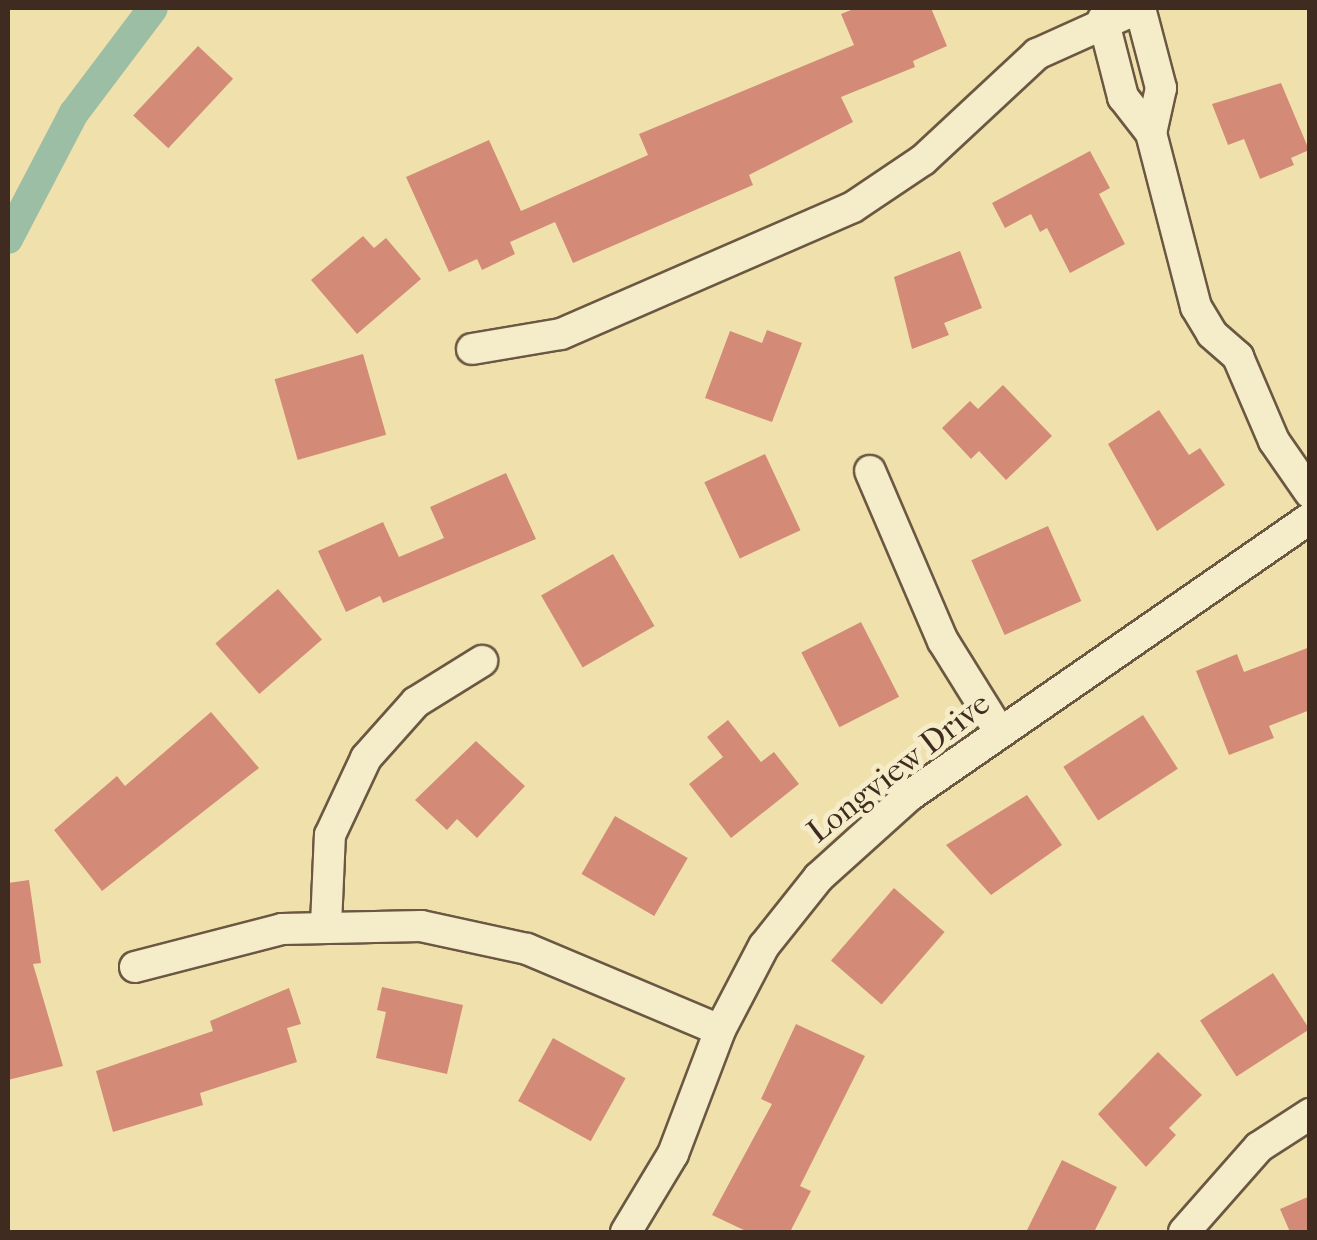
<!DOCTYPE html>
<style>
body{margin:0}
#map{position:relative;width:1317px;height:1240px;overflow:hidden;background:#f0e1ac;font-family:"IM FELL French Canon",serif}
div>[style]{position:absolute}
.canal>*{height:30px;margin:-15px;padding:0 15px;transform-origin:15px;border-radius:15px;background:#9bbea5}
.building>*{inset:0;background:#d38b78;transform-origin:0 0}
.roads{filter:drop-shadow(2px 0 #6b5843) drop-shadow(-2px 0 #6b5843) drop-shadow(0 2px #6b5843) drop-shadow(0 -2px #6b5843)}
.minor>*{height:30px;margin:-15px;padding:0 15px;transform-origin:15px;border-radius:15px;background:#f5ecc9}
span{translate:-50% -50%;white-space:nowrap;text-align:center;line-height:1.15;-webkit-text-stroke:10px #f5ecc9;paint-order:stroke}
.street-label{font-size:32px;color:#3f2b20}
.frame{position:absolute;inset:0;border:10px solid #3f2b20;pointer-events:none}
</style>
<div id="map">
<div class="canal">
<i style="left:8px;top:239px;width:142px;rotate:-62.4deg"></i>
<i style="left:74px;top:113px;width:131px;rotate:-53deg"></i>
</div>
<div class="building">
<i style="clip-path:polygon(856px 8px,931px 8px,947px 46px,913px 61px,915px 67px,841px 97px,853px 122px,749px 175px,753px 185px,573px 263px,555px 222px,510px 242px,515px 254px,482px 270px,477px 259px,449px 272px,406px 177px,489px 140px,521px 211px,648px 155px,639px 134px,854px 45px,841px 14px)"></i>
<i style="left:198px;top:46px;width:48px;height:95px;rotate:43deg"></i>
<i style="clip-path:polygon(1281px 83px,1309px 150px,1291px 158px,1294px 165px,1260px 179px,1244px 139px,1228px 145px,1212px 104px)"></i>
<i style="clip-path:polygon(1090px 151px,1110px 188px,1099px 194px,1125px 244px,1070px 273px,1047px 228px,1040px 232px,1031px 214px,1005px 228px,992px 203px)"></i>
<i style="clip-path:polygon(363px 236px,374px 248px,386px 238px,421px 279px,357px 334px,311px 280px)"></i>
<i style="clip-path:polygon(960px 251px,982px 308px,944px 323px,949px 335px,912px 349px,894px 277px)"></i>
<i style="clip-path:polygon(767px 330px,802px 343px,772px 422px,705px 398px,730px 331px,762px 343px)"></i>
<i style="left:363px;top:354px;width:84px;height:92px;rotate:74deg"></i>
<i style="clip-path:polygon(1003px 385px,1052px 436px,1006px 480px,979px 451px,971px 459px,942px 428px,970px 401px,978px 409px)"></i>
<i style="clip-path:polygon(1159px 410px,1189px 455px,1200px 448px,1225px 485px,1157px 531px,1108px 444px)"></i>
<i style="left:765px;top:454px;width:84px;height:67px;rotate:65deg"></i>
<i style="clip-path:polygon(506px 473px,536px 539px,383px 603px,380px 596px,346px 612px,318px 551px,383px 522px,399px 557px,444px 538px,430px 507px)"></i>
<i style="left:1048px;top:526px;width:82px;height:84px;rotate:66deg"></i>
<i style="left:613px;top:554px;width:83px;height:83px;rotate:60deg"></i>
<i style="left:278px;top:589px;width:67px;height:83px;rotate:49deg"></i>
<i style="left:861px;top:622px;width:84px;height:67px;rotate:63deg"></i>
<i style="clip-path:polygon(1310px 647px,1310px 710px,1269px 726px,1274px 738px,1229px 755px,1196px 671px,1237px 654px,1244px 672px)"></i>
<i style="clip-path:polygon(211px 712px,259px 768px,102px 891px,54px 830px,117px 776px,125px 786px)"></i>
<i style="left:1143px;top:715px;width:64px;height:95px;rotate:57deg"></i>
<i style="clip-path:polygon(728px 720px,761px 762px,774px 752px,799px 784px,731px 838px,689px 784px,723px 757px,707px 737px)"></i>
<i style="clip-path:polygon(476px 741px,525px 786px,477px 838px,457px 819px,447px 830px,415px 800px)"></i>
<i style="clip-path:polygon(1027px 795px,1062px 845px,991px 895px,946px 845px)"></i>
<i style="left:615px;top:816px;width:84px;height:67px;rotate:30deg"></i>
<i style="clip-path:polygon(29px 880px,41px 963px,33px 964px,63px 1066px,8px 1080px,8px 883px)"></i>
<i style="left:894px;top:888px;width:67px;height:96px;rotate:41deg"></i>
<i style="left:1273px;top:973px;width:67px;height:87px;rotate:57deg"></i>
<i style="clip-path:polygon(382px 987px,463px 1005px,447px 1074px,376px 1058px,386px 1012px,377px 1010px)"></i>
<i style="clip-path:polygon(289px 988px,301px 1024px,287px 1028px,297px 1062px,200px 1093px,203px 1105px,113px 1132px,96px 1071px,213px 1031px,210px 1021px)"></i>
<i style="clip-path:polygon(796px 1024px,865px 1056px,800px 1186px,811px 1191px,790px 1232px,748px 1232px,712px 1215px,772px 1104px,761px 1099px)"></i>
<i style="left:553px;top:1038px;width:83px;height:72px;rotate:29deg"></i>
<i style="clip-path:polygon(1158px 1052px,1202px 1095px,1169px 1128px,1176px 1135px,1146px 1167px,1098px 1114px)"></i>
<i style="clip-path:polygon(1062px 1160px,1117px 1187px,1094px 1232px,1026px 1232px)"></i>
<i style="clip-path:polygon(1310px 1196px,1310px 1232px,1290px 1232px,1280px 1209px)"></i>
</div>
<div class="roads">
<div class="minor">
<i style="left:1140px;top:8px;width:83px;rotate:75.3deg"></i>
<i style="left:1161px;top:88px;width:46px;rotate:102.5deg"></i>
<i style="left:1103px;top:19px;width:81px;rotate:75.6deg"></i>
<i style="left:1123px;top:97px;width:46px;rotate:52.1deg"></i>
<i style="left:1151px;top:133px;width:180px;rotate:75.5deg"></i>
<i style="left:1196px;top:307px;width:31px;rotate:59deg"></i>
<i style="left:1212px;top:334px;width:35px;rotate:41deg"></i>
<i style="left:1238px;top:357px;width:91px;rotate:66.8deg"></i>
<i style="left:1274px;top:441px;width:63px;rotate:55.3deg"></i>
<i style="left:472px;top:349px;width:90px;rotate:-9.6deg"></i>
<i style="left:561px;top:334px;width:318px;rotate:-23.5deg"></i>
<i style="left:853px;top:207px;width:84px;rotate:-33.9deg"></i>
<i style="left:923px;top:160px;width:156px;rotate:-42.9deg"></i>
<i style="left:1037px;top:54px;width:112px;rotate:-24.3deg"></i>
<i style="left:870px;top:471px;width:185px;rotate:66.8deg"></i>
<i style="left:943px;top:641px;width:106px;rotate:58.1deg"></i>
<i style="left:326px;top:925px;width:90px;rotate:-87.5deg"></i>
<i style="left:330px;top:835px;width:85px;rotate:-64.9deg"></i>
<i style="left:366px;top:758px;width:75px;rotate:-48.2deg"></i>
<i style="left:416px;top:702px;width:78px;rotate:-31.8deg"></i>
<i style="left:135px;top:967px;width:152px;rotate:-14.5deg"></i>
<i style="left:282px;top:929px;width:139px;rotate:-1.2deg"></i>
<i style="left:421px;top:926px;width:108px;rotate:12.2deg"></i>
<i style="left:527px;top:949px;width:209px;rotate:22.8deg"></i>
<i style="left:626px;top:1232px;width:91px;rotate:-58.9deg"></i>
<i style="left:673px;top:1154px;width:133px;rotate:-69.2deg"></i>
<i style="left:720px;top:1030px;width:95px;rotate:-62.4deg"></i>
<i style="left:764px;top:946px;width:88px;rotate:-51.4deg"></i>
<i style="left:819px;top:877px;width:121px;rotate:-42deg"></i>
<i style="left:909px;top:796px;width:488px;rotate:-34.7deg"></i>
<i style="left:1184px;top:1232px;width:113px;rotate:-48.6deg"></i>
<i style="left:1259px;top:1147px;width:61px;rotate:-32.9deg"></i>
</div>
</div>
<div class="street-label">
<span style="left:899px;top:768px;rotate:-38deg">Longview Drive</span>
</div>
<div class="frame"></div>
</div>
